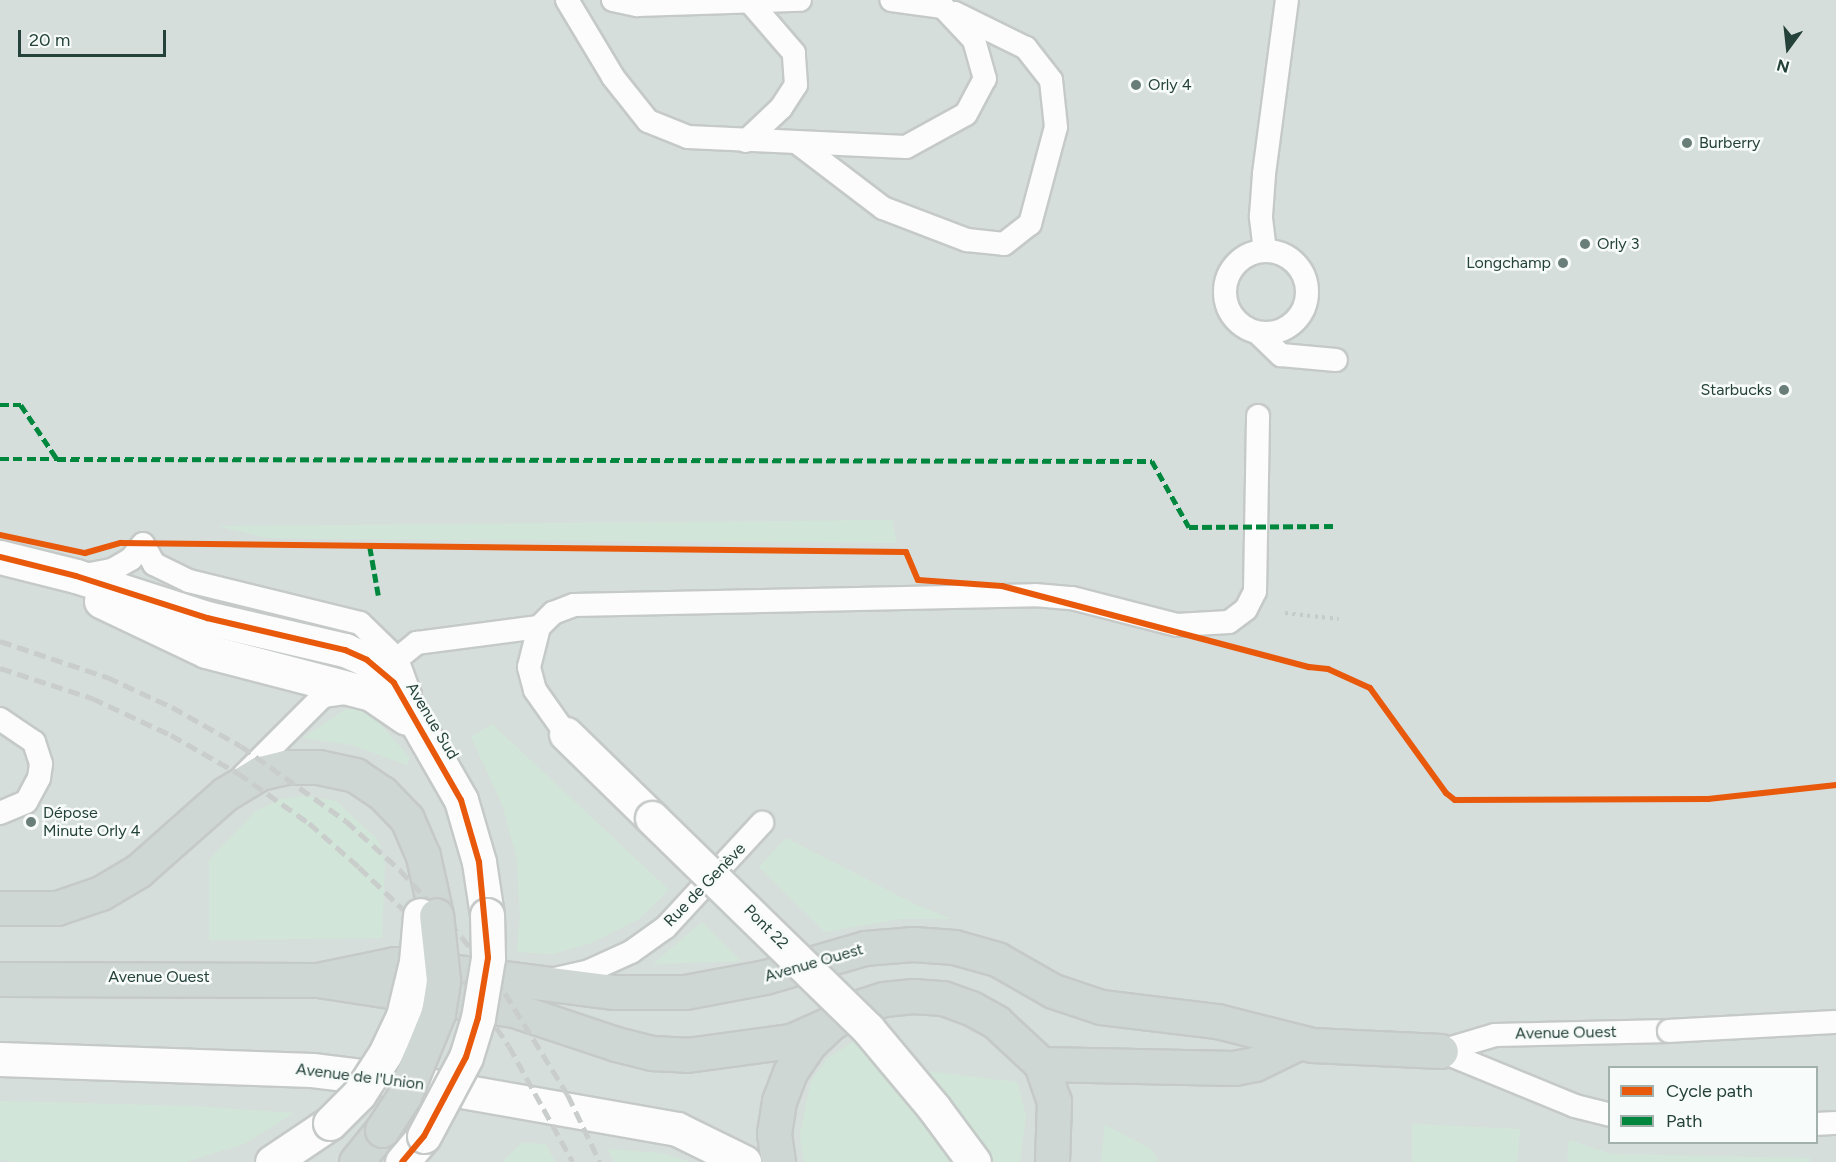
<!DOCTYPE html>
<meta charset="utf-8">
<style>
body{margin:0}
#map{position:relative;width:1836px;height:1162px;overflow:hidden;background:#e8edeb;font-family:Figtree,sans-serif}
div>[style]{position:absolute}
.built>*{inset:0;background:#d6dedb}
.green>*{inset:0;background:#d1e6d8}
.path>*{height:4px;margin-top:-2px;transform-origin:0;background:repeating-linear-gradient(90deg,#c3ccca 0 3px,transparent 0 7.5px)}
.roads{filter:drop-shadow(2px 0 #c5cac8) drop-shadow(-2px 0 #c5cac8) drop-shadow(0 2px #c5cac8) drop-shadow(0 -2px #c5cac8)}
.lane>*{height:22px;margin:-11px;padding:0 11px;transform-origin:11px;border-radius:11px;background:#fcfcfc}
.lane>.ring{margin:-11px;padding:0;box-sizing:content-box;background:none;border:22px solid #fcfcfc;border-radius:50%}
.street>*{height:33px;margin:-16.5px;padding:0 16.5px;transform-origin:16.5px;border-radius:16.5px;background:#fcfcfc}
.secondary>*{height:33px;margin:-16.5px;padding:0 16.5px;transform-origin:16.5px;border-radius:16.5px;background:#fcfcfc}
.primary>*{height:33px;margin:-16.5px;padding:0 16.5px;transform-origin:16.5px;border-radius:16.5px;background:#cfd7d5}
.rail>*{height:4.5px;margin-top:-2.25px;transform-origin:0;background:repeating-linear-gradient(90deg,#c9cdcc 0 12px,transparent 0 18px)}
.bridges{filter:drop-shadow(2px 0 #c5cac8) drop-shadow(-2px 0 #c5cac8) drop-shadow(0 2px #c5cac8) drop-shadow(0 -2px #c5cac8)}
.lane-bridge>*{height:22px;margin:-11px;padding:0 11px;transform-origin:11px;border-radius:11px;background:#fcfcfc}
.street-bridge>*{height:33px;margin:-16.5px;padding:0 16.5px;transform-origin:16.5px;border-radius:16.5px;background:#fcfcfc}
.secondary-bridge>*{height:33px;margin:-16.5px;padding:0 16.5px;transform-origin:16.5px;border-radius:16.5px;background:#fcfcfc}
.primary-bridge>*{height:33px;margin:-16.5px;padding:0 16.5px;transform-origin:16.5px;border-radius:16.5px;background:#cfd7d5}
.quiet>*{height:4.5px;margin-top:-2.25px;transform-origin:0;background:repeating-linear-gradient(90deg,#00873e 0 9px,transparent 0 13.5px)}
.cycleway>*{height:6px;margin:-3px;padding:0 3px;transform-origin:3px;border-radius:3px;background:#e8590c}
.dots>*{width:16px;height:16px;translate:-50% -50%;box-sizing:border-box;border:3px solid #f7fbf9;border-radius:50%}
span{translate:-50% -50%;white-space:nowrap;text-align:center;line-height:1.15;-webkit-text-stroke:5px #f7fbf9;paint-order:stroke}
.poi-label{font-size:16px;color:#24423a}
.left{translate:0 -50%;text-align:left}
.right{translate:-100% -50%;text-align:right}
.street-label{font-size:16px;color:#24423a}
.legend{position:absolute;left:1608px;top:1066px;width:210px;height:78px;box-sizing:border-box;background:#f7fbf9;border:2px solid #a3b1ad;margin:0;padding:8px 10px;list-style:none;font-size:18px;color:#24423a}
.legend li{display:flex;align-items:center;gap:12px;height:30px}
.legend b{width:30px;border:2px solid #a3b1ad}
.north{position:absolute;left:1758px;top:18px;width:60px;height:60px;-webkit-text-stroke:4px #f7fbf9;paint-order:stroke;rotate:195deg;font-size:16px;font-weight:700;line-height:24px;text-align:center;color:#24423a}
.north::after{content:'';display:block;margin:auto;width:21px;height:27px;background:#24423a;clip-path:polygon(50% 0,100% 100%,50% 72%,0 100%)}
.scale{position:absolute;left:18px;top:30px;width:148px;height:27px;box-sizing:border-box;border:3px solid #24423a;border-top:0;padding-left:8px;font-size:18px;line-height:21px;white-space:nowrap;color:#24423a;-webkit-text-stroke:4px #f7fbf9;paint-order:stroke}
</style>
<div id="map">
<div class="built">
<i style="clip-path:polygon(evenodd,0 0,1836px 0,1836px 1162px,0 1162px,0 0,1610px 1068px,1816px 1068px,1816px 1142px,1610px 1142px,1610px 1068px)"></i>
</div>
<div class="green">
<i style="clip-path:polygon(892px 520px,897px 543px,322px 539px,266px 538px,218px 526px)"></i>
<i style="clip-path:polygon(353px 708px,374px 717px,410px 758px,407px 765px,352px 745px,303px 738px,344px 710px)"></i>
<i style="clip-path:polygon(492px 724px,669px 890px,639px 919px,591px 943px,553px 954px,517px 952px,520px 916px,517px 859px,502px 804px,471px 737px)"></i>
<i style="clip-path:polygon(305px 796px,336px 801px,378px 840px,385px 864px,382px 938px,209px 940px,209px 860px,256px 811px,281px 799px)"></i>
<i style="clip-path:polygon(786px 838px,917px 905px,951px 919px,900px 919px,825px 932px,759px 867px)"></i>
<i style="clip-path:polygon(702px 922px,741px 961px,653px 964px)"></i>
<i style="clip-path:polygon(856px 1040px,916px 1070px,1017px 1082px,1026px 1116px,1020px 1162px,804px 1162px,800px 1134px,811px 1081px,828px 1058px)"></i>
<i style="clip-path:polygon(0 1101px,192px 1106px,294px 1113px,244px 1144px,186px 1162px,15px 1162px,0 1160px)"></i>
<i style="clip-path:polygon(1412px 1124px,1520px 1129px,1517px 1162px,1412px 1162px)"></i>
<i style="clip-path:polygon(1105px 1125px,1151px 1149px,1159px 1162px,1101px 1162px)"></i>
<i style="clip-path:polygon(1569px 1140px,1611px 1154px,1810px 1158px,1810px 1162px,1567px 1162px)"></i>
<i style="clip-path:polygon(522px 1143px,546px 1144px,555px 1162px,502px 1162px)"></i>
<i style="clip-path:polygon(608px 1149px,661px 1153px,691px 1162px,614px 1162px)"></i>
</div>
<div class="path">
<i style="left:1285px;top:613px;width:54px;rotate:6.3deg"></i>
</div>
<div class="roads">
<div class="lane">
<i style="left:567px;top:0;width:90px;rotate:59.1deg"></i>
<i style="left:613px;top:77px;width:56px;rotate:51.5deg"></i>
<i style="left:648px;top:121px;width:43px;rotate:21.8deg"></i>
<i style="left:688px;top:137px;width:218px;rotate:2.6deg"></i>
<i style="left:906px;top:147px;width:68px;rotate:-28.8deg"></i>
<i style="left:966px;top:114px;width:40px;rotate:-62deg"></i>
<i style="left:985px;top:79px;width:41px;rotate:-105.8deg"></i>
<i style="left:974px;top:40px;width:45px;rotate:-133.2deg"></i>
<i style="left:943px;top:7px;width:52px;rotate:-172.3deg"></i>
<i style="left:613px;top:0;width:25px;rotate:12deg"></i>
<i style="left:637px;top:5px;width:163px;rotate:-1.8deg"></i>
<i style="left:746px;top:141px;width:48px;rotate:-43.3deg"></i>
<i style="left:781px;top:108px;width:27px;rotate:-57deg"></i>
<i style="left:796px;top:85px;width:32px;rotate:-94deg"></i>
<i style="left:794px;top:53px;width:67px;rotate:-130.8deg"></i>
<i style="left:799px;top:144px;width:106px;rotate:37.3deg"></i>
<i style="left:883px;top:208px;width:90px;rotate:20.9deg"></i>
<i style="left:967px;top:240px;width:37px;rotate:6deg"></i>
<i style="left:1004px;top:244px;width:33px;rotate:-38deg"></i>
<i style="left:1030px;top:224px;width:100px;rotate:-75deg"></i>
<i style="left:1056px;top:127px;width:47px;rotate:-96.1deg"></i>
<i style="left:1051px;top:80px;width:41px;rotate:-128deg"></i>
<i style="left:1026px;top:48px;width:79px;rotate:-153.8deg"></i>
<i class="ring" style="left:1225px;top:251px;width:60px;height:60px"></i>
<i style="left:1265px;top:251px;width:35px;rotate:-97deg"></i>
<i style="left:1261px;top:216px;width:42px;rotate:-85.9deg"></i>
<i style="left:1264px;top:174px;width:176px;rotate:-82.5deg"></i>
<i style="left:1258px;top:333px;width:32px;rotate:44deg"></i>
<i style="left:1281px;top:355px;width:55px;rotate:5.2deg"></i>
<i style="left:80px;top:576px;width:33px;rotate:-11deg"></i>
<i style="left:112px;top:570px;width:22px;rotate:-30deg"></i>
<i style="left:131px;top:559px;width:19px;rotate:-51deg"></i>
<i style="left:143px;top:544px;width:23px;rotate:61deg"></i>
<i style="left:154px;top:564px;width:39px;rotate:26deg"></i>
<i style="left:189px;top:581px;width:176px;rotate:13.8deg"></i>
<i style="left:360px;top:623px;width:52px;rotate:44.2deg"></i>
<i style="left:397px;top:659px;width:38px;rotate:70deg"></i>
<i style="left:382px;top:664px;width:16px;rotate:-18deg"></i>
<i style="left:397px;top:659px;width:26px;rotate:-39deg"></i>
<i style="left:417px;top:643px;width:123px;rotate:-7.5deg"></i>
<i style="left:0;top:719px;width:41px;rotate:34.1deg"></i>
<i style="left:34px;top:742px;width:23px;rotate:72deg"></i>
<i style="left:41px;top:764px;width:14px;rotate:98deg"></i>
<i style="left:39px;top:778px;width:27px;rotate:118deg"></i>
<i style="left:26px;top:802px;width:28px;rotate:157deg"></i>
<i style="left:566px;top:734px;width:54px;rotate:-125.2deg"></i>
<i style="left:535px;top:690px;width:24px;rotate:-105deg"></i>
<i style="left:529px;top:667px;width:41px;rotate:-76deg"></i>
<i style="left:539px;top:627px;width:20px;rotate:-45deg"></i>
<i style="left:553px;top:613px;width:22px;rotate:-21deg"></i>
<i style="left:574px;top:605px;width:461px;rotate:-1.2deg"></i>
<i style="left:1035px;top:595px;width:37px;rotate:5deg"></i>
<i style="left:1072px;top:598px;width:108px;rotate:14.4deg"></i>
<i style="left:1177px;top:625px;width:52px;rotate:-3.3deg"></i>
<i style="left:1229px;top:622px;width:21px;rotate:-37deg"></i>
<i style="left:1246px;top:609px;width:20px;rotate:-63deg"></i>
<i style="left:1255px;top:591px;width:175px;rotate:-89deg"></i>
<i style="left:243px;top:776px;width:113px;rotate:-45deg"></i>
<i style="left:323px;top:696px;width:27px;rotate:-8deg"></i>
<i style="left:555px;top:979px;width:35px;rotate:-13deg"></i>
<i style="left:589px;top:971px;width:46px;rotate:-24.3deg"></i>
<i style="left:631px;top:952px;width:43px;rotate:-35.5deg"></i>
<i style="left:666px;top:927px;width:142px;rotate:-47.3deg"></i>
<i style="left:1441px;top:1051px;width:56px;rotate:-16.5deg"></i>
<i style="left:1495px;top:1035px;width:174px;rotate:-1.3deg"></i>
<i style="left:1441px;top:1051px;width:145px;rotate:22.3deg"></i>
<i style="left:1575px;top:1106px;width:36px;rotate:14deg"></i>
<i style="left:1816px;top:1124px;width:20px;rotate:-3deg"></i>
</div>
<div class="street">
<i style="left:0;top:557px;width:78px;rotate:14deg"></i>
<i style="left:76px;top:576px;width:138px;rotate:17.8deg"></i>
<i style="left:207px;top:618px;width:142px;rotate:13.1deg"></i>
<i style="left:345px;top:650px;width:24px;rotate:24deg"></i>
<i style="left:367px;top:660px;width:35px;rotate:40deg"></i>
<i style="left:394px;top:683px;width:135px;rotate:60.2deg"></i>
<i style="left:461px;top:800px;width:65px;rotate:73.8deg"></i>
<i style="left:479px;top:862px;width:54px;rotate:81.4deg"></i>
<i style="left:101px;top:601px;width:116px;rotate:25.5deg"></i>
<i style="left:206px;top:651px;width:171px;rotate:14.6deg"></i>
<i style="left:371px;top:694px;width:42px;rotate:34.4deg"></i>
<i style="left:566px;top:734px;width:120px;rotate:44.3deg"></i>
<i style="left:402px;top:1162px;width:34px;rotate:-50deg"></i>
</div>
<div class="secondary">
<i style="left:0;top:1059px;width:312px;rotate:2deg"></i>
<i style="left:312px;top:1070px;width:100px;rotate:6.9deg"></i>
<i style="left:411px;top:1082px;width:270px;rotate:10deg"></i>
<i style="left:677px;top:1129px;width:75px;rotate:26.2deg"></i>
<i style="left:272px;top:1162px;width:70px;rotate:-33.9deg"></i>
</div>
<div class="primary">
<i style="left:0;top:908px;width:57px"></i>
<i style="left:57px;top:908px;width:46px;rotate:-18.8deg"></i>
<i style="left:101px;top:893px;width:43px;rotate:-30.7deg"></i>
<i style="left:138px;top:871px;width:116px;rotate:-41.5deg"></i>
<i style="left:225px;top:794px;width:41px;rotate:-31deg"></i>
<i style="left:260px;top:773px;width:26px;rotate:-13deg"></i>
<i style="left:285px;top:767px;width:33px"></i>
<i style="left:318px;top:767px;width:38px;rotate:12deg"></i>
<i style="left:355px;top:775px;width:32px;rotate:34deg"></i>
<i style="left:382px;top:793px;width:36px;rotate:46deg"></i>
<i style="left:407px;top:819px;width:40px;rotate:66.6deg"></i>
<i style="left:423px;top:856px;width:60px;rotate:77.6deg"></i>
<i style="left:0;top:979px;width:318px;rotate:0.2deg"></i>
<i style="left:318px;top:980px;width:198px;rotate:8.7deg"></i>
<i style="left:514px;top:1010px;width:108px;rotate:18.4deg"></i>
<i style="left:616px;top:1044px;width:38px;rotate:14deg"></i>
<i style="left:653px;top:1053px;width:34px;rotate:3deg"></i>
<i style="left:687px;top:1055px;width:105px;rotate:-7.7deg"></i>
<i style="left:791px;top:1041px;width:44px;rotate:-24.2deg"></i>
<i style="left:318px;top:980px;width:79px;rotate:-11.7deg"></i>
<i style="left:395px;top:964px;width:221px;rotate:7.3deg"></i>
<i style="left:614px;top:992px;width:71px"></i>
<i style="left:685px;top:992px;width:81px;rotate:-10.6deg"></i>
<i style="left:765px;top:977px;width:104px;rotate:-16.2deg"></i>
<i style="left:865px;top:948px;width:48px;rotate:-4.8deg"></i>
<i style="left:913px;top:944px;width:41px;rotate:4.2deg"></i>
<i style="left:954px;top:947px;width:45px;rotate:15.6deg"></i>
<i style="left:997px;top:959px;width:64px;rotate:29.7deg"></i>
<i style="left:1053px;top:991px;width:51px;rotate:18.4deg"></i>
<i style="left:1101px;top:1007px;width:117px;rotate:6.9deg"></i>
<i style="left:1217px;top:1021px;width:98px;rotate:14.2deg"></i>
<i style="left:1312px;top:1045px;width:129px;rotate:2.7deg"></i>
<i style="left:1041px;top:1064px;width:193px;rotate:1.2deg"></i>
<i style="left:1234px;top:1068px;width:21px;rotate:-11deg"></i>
<i style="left:1255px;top:1064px;width:48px;rotate:-26deg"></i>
<i style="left:356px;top:1162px;width:41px;rotate:-50.9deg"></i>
<i style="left:778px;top:1162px;width:29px;rotate:-98deg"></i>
<i style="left:774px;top:1133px;width:32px;rotate:-81deg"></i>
<i style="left:779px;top:1101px;width:31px;rotate:-69deg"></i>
<i style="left:790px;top:1072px;width:32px;rotate:-56deg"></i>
<i style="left:808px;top:1045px;width:32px;rotate:-44deg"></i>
<i style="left:831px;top:1023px;width:29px;rotate:-31deg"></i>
<i style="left:856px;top:1008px;width:29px;rotate:-18deg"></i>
<i style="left:884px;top:999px;width:29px;rotate:-6deg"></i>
<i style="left:913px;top:996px;width:30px;rotate:4deg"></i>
<i style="left:943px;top:998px;width:30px;rotate:20deg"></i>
<i style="left:971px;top:1008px;width:29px;rotate:29deg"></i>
<i style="left:996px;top:1022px;width:62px;rotate:43deg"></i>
<i style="left:1041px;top:1064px;width:39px;rotate:71deg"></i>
<i style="left:1054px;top:1101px;width:61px;rotate:91.9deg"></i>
</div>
</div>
<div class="rail">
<i style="left:0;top:641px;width:113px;rotate:18.6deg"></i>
<i style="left:107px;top:677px;width:72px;rotate:24.8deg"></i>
<i style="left:172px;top:707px;width:79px;rotate:29.5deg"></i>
<i style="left:241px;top:746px;width:129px;rotate:35.5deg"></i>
<i style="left:346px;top:821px;width:73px;rotate:42.2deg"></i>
<i style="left:400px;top:870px;width:91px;rotate:47.2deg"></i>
<i style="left:462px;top:937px;width:71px;rotate:52.5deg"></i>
<i style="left:505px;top:993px;width:120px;rotate:58.3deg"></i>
<i style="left:568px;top:1095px;width:74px;rotate:64.5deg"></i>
<i style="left:0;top:668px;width:97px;rotate:18.1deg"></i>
<i style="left:92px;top:698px;width:87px;rotate:25.1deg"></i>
<i style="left:171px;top:735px;width:77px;rotate:29.6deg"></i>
<i style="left:238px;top:773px;width:87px;rotate:35.2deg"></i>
<i style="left:309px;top:823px;width:67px;rotate:41.3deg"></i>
<i style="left:359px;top:867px;width:65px;rotate:43.8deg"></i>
<i style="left:406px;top:912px;width:93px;rotate:49.8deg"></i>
<i style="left:466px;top:983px;width:76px;rotate:55.7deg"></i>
<i style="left:509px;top:1046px;width:132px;rotate:61.1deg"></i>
</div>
<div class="bridges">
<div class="lane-bridge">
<i style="left:1669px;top:1031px;width:167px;rotate:-3.1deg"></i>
</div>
<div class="street-bridge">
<i style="left:652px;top:818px;width:302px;rotate:44.3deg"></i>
<i style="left:868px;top:1029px;width:103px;rotate:50.1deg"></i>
<i style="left:934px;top:1108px;width:67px;rotate:53.5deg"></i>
<i style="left:424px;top:1136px;width:89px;rotate:-62deg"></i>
<i style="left:466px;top:1057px;width:41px;rotate:-72.9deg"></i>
<i style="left:478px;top:1018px;width:61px;rotate:-80.5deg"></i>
<i style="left:488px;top:958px;width:43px;rotate:-91.3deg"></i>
</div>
<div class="secondary-bridge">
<i style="left:330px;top:1123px;width:41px;rotate:-45deg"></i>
<i style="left:359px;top:1094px;width:48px;rotate:-57deg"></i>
<i style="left:385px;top:1054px;width:42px;rotate:-64.7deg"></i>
<i style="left:403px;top:1016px;width:56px;rotate:-76.5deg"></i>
<i style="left:416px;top:962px;width:47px;rotate:-85.1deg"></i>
</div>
<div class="primary-bridge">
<i style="left:382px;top:1130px;width:40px;rotate:-57.1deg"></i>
<i style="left:404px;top:1096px;width:90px;rotate:-67.7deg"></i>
<i style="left:438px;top:1013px;width:33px;rotate:-81deg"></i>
<i style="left:443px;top:980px;width:65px;rotate:-96.1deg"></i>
</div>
</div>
<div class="quiet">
<i style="left:0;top:405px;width:21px"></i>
<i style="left:21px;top:405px;width:65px;rotate:56.3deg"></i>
<i style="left:57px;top:459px;width:1095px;rotate:0.1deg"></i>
<i style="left:1152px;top:461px;width:76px;rotate:60.7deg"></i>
<i style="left:1189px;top:527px;width:148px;rotate:-0.4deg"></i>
<i style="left:0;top:459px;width:57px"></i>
<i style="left:370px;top:547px;width:52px;rotate:80deg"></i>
</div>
<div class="cycleway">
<i style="left:0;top:535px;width:87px;rotate:12deg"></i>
<i style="left:85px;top:553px;width:37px;rotate:-16deg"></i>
<i style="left:121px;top:543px;width:785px;rotate:0.66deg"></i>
<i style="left:906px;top:552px;width:30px;rotate:67deg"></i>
<i style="left:918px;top:580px;width:84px;rotate:4.1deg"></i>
<i style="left:1002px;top:586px;width:318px;rotate:14.8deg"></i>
<i style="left:1309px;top:667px;width:19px;rotate:6deg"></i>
<i style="left:1328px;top:669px;width:46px;rotate:24.3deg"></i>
<i style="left:1370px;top:688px;width:130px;rotate:54.1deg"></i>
<i style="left:1446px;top:793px;width:11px;rotate:38deg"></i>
<i style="left:1455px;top:800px;width:253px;rotate:-0.2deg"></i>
<i style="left:1708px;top:799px;width:129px;rotate:-6.2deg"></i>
<i style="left:0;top:557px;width:78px;rotate:14deg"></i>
<i style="left:76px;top:576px;width:138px;rotate:17.8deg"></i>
<i style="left:207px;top:618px;width:142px;rotate:13.1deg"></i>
<i style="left:345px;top:650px;width:24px;rotate:24deg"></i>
<i style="left:367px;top:660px;width:35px;rotate:40deg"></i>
<i style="left:394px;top:683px;width:135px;rotate:60.2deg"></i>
<i style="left:461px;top:800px;width:65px;rotate:73.8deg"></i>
<i style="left:479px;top:862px;width:96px;rotate:84.6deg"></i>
<i style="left:488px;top:958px;width:61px;rotate:99.5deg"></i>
<i style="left:478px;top:1018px;width:41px;rotate:107.1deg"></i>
<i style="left:466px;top:1057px;width:89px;rotate:118deg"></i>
<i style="left:424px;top:1136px;width:34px;rotate:130deg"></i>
</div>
<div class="dots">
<i style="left:1136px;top:85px;background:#697e78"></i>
<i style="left:1687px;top:143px;background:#697e78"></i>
<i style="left:1585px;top:244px;background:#697e78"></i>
<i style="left:1563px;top:263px;background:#697e78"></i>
<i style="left:1784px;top:390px;background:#697e78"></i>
<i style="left:31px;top:822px;background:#697e78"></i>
</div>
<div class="poi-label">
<span class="left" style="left:1148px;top:85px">Orly 4</span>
<span class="left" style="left:1699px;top:143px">Burberry</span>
<span class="left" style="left:1597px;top:244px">Orly 3</span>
<span class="right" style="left:1551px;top:263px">Longchamp</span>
<span class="right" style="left:1772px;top:390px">Starbucks</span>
<span class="left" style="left:43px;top:822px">Dépose<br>Minute Orly 4</span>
</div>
<div class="street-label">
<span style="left:432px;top:721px;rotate:59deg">Avenue Sud</span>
<span style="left:705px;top:885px;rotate:-46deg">Rue de Genève</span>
<span style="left:766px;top:927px;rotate:45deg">Pont 22</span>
<span style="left:814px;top:963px;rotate:-16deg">Avenue Ouest</span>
<span style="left:159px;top:977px">Avenue Ouest</span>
<span style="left:1566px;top:1033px;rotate:-1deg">Avenue Ouest</span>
<span style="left:360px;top:1077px;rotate:7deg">Avenue de l'Union</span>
</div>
<ul class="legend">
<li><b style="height:8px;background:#e8590c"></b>Cycle path</li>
<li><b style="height:8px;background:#00873e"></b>Path</li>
</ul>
<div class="north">N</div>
<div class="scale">20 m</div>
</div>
